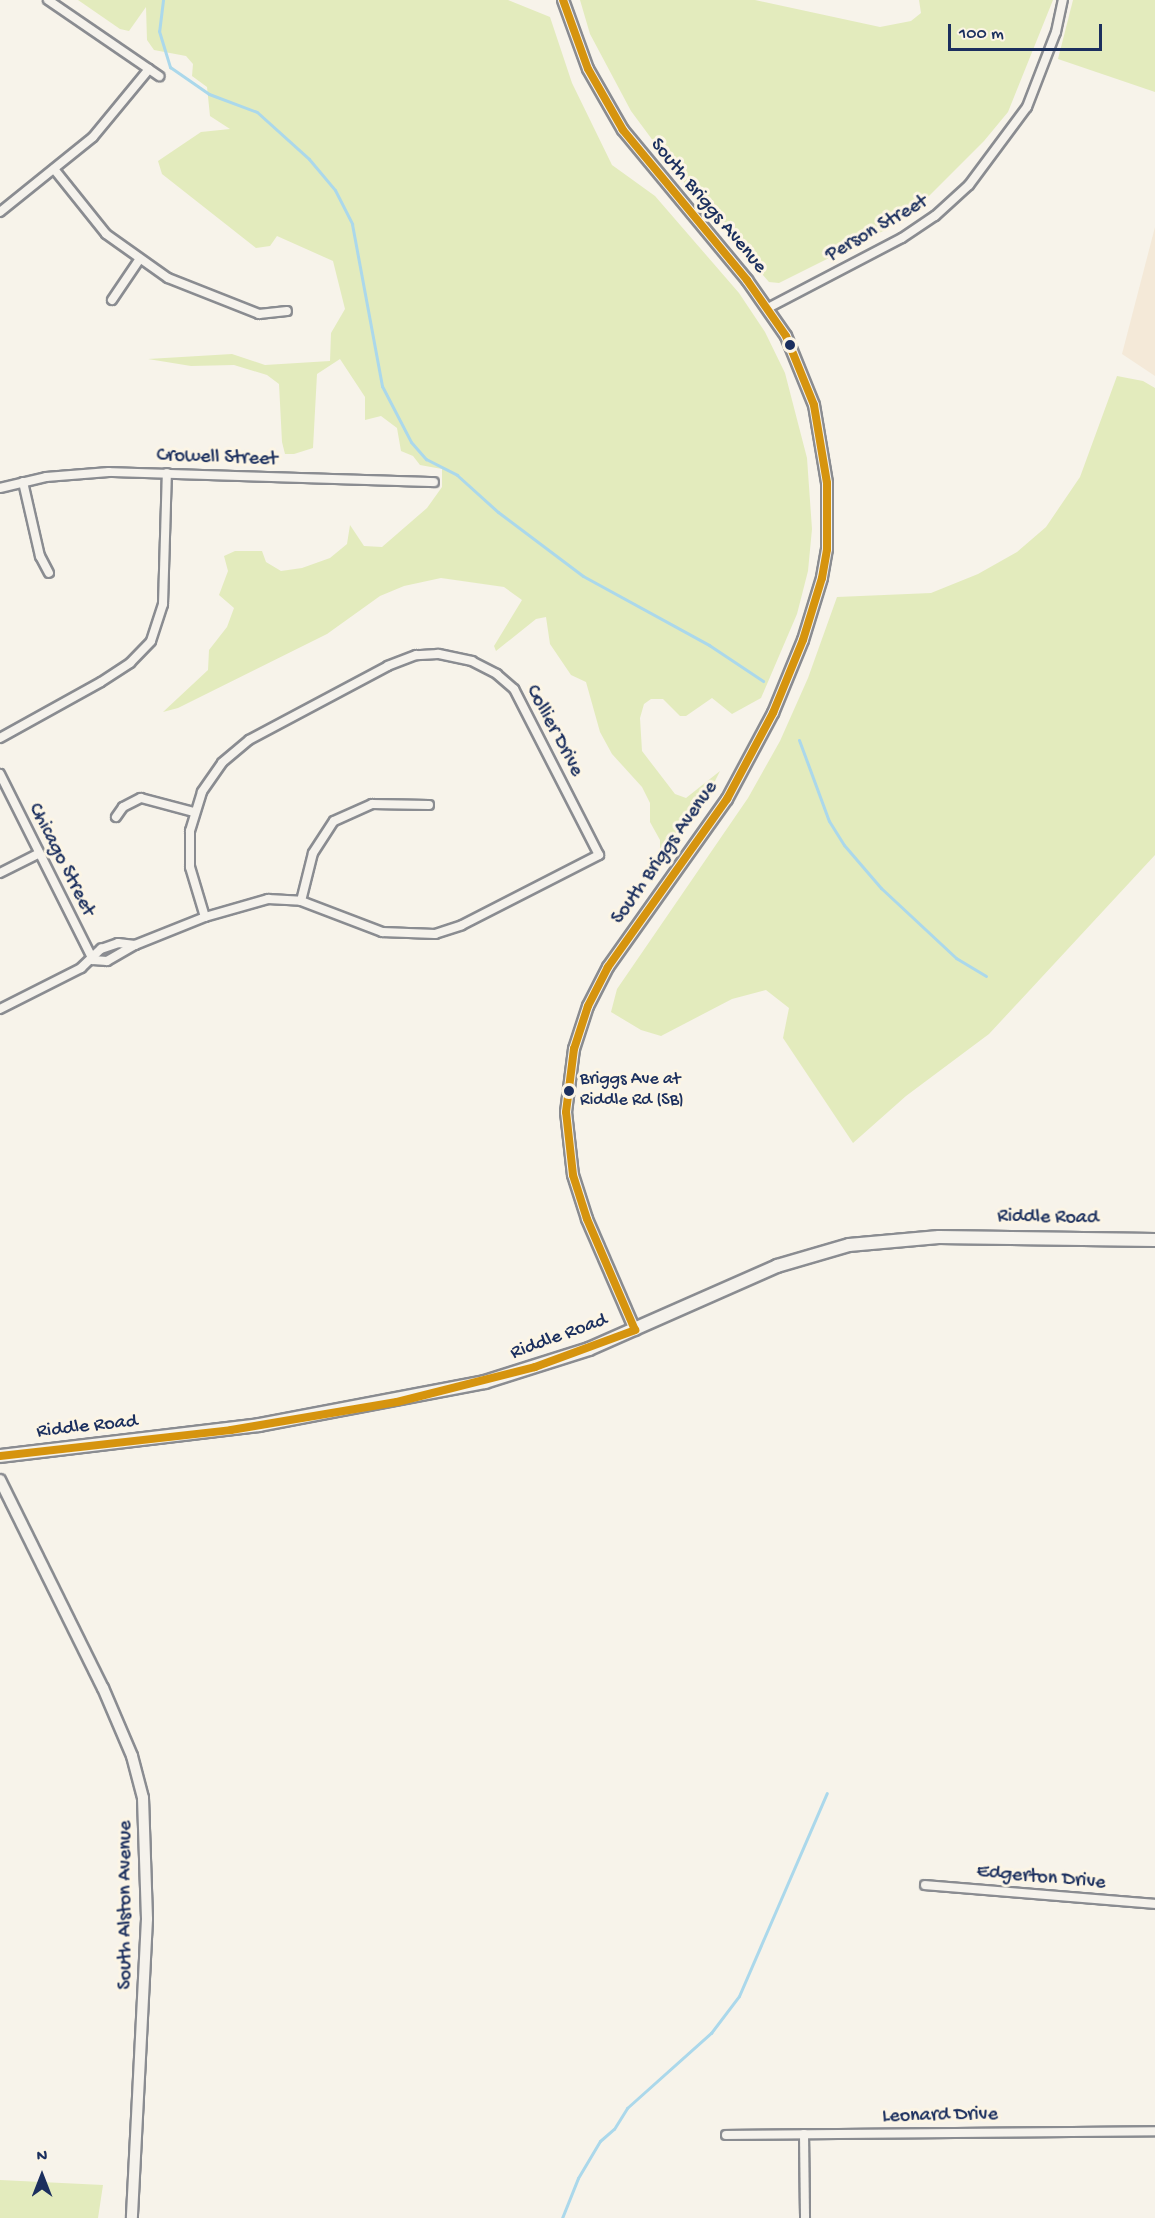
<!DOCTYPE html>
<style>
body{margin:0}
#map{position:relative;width:1155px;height:2218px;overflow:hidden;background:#f7f3ea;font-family:"Gochi Hand",sans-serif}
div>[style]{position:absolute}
.built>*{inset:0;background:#f4e9d8}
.green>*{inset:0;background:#e3ebbd}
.stream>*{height:3px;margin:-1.5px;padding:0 1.5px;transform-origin:1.5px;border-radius:1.5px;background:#abd8eb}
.roads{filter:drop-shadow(2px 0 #8a8c91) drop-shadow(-2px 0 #8a8c91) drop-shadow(0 2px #8a8c91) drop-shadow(0 -2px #8a8c91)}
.minor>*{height:8px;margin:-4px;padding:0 4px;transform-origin:4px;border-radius:4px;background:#f5f2ec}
.tertiary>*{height:10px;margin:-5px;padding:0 5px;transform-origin:5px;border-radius:5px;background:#f5f2ec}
.secondary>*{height:12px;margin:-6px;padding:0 6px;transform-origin:6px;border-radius:6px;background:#f5f2ec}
.bus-1>*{height:8px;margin:-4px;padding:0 4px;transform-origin:4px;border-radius:4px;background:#d6940e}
.dots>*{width:16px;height:16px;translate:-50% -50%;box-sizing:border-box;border:3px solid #fcf5e5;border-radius:50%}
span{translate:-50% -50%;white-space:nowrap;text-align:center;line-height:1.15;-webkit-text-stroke:6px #fcf5e5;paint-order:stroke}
.bus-label{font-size:18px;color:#1b2f5e}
.left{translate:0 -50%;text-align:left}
.street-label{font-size:20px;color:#1b2f5e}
.north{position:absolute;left:12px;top:2146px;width:60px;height:60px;-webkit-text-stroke:4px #fcf5e5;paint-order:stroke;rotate:0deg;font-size:16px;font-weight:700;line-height:24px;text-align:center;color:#1b2f5e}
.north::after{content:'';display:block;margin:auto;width:21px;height:27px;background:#1b2f5e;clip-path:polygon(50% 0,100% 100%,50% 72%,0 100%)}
.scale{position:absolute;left:948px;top:24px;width:154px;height:27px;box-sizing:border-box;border:3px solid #1b2f5e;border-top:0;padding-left:8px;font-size:18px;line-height:21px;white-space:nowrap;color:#1b2f5e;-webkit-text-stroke:4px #fcf5e5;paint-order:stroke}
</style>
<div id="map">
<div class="built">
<i style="clip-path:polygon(1155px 227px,1155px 376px,1122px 354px)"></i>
</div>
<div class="green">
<i style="clip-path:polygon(78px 0,508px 0,550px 17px,572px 83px,612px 165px,655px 196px,739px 293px,765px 332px,785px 373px,807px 458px,812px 529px,808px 571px,797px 614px,761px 698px,732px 714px,712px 698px,686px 716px,680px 716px,663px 699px,651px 699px,644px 704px,640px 718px,642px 751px,675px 794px,686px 798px,720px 771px,703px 805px,652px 877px,660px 853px,660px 840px,650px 822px,650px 803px,642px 787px,612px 754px,600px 732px,586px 682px,571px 675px,550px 644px,546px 617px,536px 619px,496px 651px,494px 646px,522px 600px,504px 587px,441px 578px,404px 586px,380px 596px,327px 634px,178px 708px,163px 712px,208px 670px,209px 650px,227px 627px,234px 608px,219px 595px,228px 571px,224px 556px,235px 551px,262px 551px,266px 562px,281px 571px,302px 568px,330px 558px,347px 544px,350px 525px,364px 546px,382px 547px,427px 508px,442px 487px,442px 469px,420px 465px,413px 456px,401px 451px,397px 428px,381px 416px,365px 420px,365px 397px,340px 359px,317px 374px,313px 448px,294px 454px,285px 454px,282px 442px,279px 384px,267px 375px,234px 365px,191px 366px,148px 359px,232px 354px,265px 365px,330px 361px,331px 333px,345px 309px,333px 261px,277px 236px,270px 246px,256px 248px,162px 174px,158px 161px,201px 132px,230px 129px,210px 116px,207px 87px,192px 76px,193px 64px,186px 56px,154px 50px,147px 40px,146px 7px,129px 31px,120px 29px)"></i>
<i style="clip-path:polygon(580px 0,755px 0,880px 27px,911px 21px,921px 13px,919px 0,1053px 0,1008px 112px,984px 141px,918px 207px,891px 227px,779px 283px,769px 282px,688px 188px,631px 111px,590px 34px)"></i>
<i style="clip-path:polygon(1073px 0,1155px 0,1155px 92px,1058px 59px)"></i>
<i style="clip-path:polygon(1117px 376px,1143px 381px,1155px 388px,1155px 855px,989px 1034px,906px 1096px,853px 1143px,783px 1038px,789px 1008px,766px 990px,732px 999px,661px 1036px,641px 1030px,611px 1012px,617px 989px,748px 798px,780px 741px,808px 678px,837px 597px,931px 593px,978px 574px,1017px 552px,1046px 527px,1080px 477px)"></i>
<i style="clip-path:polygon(0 2180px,103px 2185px,98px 2218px,0 2218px)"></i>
</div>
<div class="stream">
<i style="left:163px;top:0;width:31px;rotate:97deg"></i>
<i style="left:159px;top:31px;width:38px;rotate:73deg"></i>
<i style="left:170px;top:67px;width:47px;rotate:34.7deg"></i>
<i style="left:209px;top:94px;width:51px;rotate:20.6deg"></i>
<i style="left:257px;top:112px;width:70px;rotate:42.1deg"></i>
<i style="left:309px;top:159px;width:40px;rotate:50deg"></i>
<i style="left:335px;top:190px;width:38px;rotate:63deg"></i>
<i style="left:352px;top:224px;width:165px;rotate:79.5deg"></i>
<i style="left:382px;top:386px;width:63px;rotate:62.6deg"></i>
<i style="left:411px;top:442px;width:23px;rotate:49deg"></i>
<i style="left:426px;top:459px;width:35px;rotate:27deg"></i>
<i style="left:457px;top:475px;width:55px;rotate:42.1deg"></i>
<i style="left:498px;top:512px;width:106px;rotate:37deg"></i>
<i style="left:583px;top:576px;width:144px;rotate:28.7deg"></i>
<i style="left:709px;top:645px;width:65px;rotate:33.7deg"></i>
<i style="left:799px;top:740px;width:86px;rotate:69.7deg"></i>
<i style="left:829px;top:821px;width:28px;rotate:58deg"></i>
<i style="left:844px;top:845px;width:57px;rotate:49.3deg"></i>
<i style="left:881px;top:888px;width:103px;rotate:43deg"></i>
<i style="left:956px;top:958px;width:35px;rotate:31deg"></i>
<i style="left:562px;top:2218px;width:43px;rotate:-68.2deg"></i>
<i style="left:578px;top:2178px;width:43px;rotate:-59.3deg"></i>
<i style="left:600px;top:2141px;width:18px;rotate:-41deg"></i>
<i style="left:614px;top:2129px;width:25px;rotate:-58deg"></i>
<i style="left:627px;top:2108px;width:113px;rotate:-41.8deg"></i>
<i style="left:711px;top:2033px;width:46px;rotate:-52.9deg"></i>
<i style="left:739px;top:1996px;width:221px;rotate:-66.6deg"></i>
</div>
<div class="roads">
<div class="minor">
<i style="left:48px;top:0;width:135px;rotate:34.4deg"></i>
<i style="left:54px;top:169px;width:83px;rotate:51.3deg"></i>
<i style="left:106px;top:234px;width:76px;rotate:35.4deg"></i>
<i style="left:168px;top:278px;width:98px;rotate:21.6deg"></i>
<i style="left:259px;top:314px;width:28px;rotate:-6deg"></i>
<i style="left:0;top:212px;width:119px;rotate:-38.9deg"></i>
<i style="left:93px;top:137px;width:88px;rotate:-50.5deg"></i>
<i style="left:112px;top:300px;width:48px;rotate:-56deg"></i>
<i style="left:768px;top:308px;width:151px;rotate:-27.6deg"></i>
<i style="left:902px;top:238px;width:40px;rotate:-34deg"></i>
<i style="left:935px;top:216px;width:46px;rotate:-42.4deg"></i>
<i style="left:969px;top:185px;width:97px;rotate:-53.4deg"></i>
<i style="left:1027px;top:107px;width:80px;rotate:-68.9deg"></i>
<i style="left:1056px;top:32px;width:33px;rotate:-78deg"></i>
<i style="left:23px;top:482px;width:76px;rotate:77.1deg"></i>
<i style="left:40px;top:556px;width:19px;rotate:62deg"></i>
<i style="left:0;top:488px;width:47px;rotate:-13.4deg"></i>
<i style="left:46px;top:477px;width:63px;rotate:-4.5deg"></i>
<i style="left:109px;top:472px;width:325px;rotate:1.8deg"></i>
<i style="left:0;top:738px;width:115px;rotate:-29deg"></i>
<i style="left:101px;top:682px;width:35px;rotate:-33deg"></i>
<i style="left:130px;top:663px;width:30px;rotate:-46deg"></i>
<i style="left:151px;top:641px;width:39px;rotate:-72deg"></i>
<i style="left:163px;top:604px;width:131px;rotate:-88.3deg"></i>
<i style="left:0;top:774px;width:208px;rotate:63.4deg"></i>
<i style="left:116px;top:817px;width:12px;rotate:-55deg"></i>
<i style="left:123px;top:807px;width:20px;rotate:-27deg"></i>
<i style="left:141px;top:798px;width:55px;rotate:14.8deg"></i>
<i style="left:0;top:873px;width:42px;rotate:-26.6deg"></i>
<i style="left:301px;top:901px;width:49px;rotate:-76deg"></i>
<i style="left:313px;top:853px;width:38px;rotate:-57deg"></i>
<i style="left:334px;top:821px;width:42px;rotate:-24.1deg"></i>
<i style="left:372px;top:804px;width:57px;rotate:1deg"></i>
<i style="left:93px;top:960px;width:14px;rotate:4deg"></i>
<i style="left:107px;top:961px;width:32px;rotate:-30deg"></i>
<i style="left:135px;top:945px;width:75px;rotate:-21.8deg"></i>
<i style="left:205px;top:917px;width:66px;rotate:-15.9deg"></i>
<i style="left:268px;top:899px;width:33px;rotate:3deg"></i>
<i style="left:301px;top:901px;width:87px;rotate:20.9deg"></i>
<i style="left:382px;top:932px;width:53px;rotate:2.2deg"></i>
<i style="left:435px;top:934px;width:28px;rotate:-18deg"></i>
<i style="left:462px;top:925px;width:154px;rotate:-27.1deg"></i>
<i style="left:599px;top:855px;width:186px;rotate:-117.1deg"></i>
<i style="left:514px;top:689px;width:23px;rotate:-139deg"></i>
<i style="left:497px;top:674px;width:28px;rotate:-153deg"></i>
<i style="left:472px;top:661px;width:35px;rotate:-168deg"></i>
<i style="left:438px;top:654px;width:22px;rotate:177deg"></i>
<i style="left:416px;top:655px;width:30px;rotate:159deg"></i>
<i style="left:388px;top:666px;width:157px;rotate:152deg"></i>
<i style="left:249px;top:740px;width:35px;rotate:140deg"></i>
<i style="left:222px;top:763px;width:35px;rotate:125deg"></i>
<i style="left:202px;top:792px;width:41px;rotate:107.1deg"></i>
<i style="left:190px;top:831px;width:36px;rotate:90deg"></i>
<i style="left:190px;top:867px;width:52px;rotate:73.3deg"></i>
<i style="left:0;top:1009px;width:91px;rotate:-26.8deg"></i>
<i style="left:81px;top:968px;width:28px;rotate:-44deg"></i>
<i style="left:101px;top:949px;width:18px;rotate:-19deg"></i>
<i style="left:118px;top:943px;width:17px;rotate:7deg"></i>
<i style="left:925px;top:1885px;width:231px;rotate:4.7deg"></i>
<i style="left:804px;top:2134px;width:84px;rotate:89.3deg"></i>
<i style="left:726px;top:2135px;width:429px;rotate:-0.5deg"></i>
</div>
<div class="tertiary">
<i style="left:563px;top:0;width:73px;rotate:70.1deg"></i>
<i style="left:588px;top:69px;width:70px;rotate:60.2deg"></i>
<i style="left:623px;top:130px;width:195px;rotate:50.4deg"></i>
<i style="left:747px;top:280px;width:68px;rotate:55.1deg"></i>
<i style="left:786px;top:336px;width:74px;rotate:67.9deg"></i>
<i style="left:814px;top:405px;width:79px;rotate:80.5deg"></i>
<i style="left:827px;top:483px;width:66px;rotate:90deg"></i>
<i style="left:827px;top:549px;width:29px;rotate:100deg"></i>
<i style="left:822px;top:578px;width:65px;rotate:107deg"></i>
<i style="left:803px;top:640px;width:79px;rotate:112.3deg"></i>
<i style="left:773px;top:713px;width:98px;rotate:118.1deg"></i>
<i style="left:727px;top:799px;width:206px;rotate:125.3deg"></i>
<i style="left:608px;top:967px;width:44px;rotate:117.1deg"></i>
<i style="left:588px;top:1006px;width:45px;rotate:108deg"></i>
<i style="left:574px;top:1049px;width:64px;rotate:97.2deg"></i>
<i style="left:566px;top:1112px;width:63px;rotate:83.7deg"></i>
<i style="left:573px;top:1175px;width:46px;rotate:72.3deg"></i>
<i style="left:587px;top:1219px;width:121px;rotate:66.6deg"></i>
<i style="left:0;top:1480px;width:232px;rotate:63.7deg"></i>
<i style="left:103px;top:1688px;width:74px;rotate:66.9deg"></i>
<i style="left:132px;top:1756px;width:43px;rotate:75.3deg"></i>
<i style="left:143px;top:1798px;width:121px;rotate:88.1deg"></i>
<i style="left:147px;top:1919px;width:299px;rotate:92.9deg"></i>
</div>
<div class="secondary">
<i style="left:0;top:1456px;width:261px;rotate:-6.8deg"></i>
<i style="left:259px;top:1425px;width:230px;rotate:-10.8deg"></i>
<i style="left:485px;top:1382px;width:109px;rotate:-17.6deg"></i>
<i style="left:589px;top:1349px;width:206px;rotate:-23.8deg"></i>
<i style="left:777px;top:1266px;width:75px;rotate:-16.3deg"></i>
<i style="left:849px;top:1245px;width:90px;rotate:-5.1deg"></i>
<i style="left:939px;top:1237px;width:216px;rotate:0.8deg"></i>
</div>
</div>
<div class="bus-1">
<i style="left:0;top:1456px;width:232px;rotate:-6.4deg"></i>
<i style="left:231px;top:1430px;width:168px;rotate:-9.6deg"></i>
<i style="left:397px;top:1402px;width:142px;rotate:-14.2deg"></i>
<i style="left:535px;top:1367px;width:107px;rotate:-20.3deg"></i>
<i style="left:635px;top:1330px;width:121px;rotate:-113.4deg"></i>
<i style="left:587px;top:1219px;width:46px;rotate:-107.7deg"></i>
<i style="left:573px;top:1175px;width:63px;rotate:-96.3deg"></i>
<i style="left:566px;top:1112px;width:64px;rotate:-82.8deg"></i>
<i style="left:574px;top:1049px;width:45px;rotate:-72deg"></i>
<i style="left:588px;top:1006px;width:44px;rotate:-62.9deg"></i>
<i style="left:608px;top:967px;width:206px;rotate:-54.7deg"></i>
<i style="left:727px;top:799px;width:98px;rotate:-61.9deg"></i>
<i style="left:773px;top:713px;width:79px;rotate:-67.7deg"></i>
<i style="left:803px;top:640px;width:65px;rotate:-73deg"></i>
<i style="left:822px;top:578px;width:29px;rotate:-80deg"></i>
<i style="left:827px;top:549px;width:66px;rotate:-90deg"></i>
<i style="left:827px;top:483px;width:79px;rotate:-99.5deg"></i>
<i style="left:814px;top:405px;width:74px;rotate:-112.1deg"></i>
<i style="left:786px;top:336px;width:68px;rotate:-124.9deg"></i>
<i style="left:747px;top:280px;width:195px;rotate:-129.6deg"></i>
<i style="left:623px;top:130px;width:70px;rotate:-119.8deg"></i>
<i style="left:588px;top:69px;width:73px;rotate:-109.9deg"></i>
</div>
<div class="dots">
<i style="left:790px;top:345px;background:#1b2f5e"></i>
<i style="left:569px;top:1091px;background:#1b2f5e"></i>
</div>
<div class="bus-label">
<span class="left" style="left:580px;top:1091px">Briggs Ave at<br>Riddle Rd (SB)</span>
</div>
<div class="street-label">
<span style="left:708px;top:206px;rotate:50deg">South Briggs Avenue</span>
<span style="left:877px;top:229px;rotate:-30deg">Person Street</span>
<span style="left:217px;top:458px;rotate:2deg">Crowell Street</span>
<span style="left:554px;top:731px;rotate:62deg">Collier Drive</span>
<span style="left:665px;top:853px;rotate:-55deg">South Briggs Avenue</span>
<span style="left:61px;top:860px;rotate:63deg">Chicago Street</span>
<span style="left:1048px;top:1218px;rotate:1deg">Riddle Road</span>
<span style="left:559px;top:1337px;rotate:-20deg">Riddle Road</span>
<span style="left:87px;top:1427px;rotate:-6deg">Riddle Road</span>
<span style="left:1041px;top:1878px;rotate:5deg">Edgerton Drive</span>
<span style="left:126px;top:1905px;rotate:-90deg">South Alston Avenue</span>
<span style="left:940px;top:2116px;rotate:-1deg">Leonard Drive</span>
</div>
<div class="north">N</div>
<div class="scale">100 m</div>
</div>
